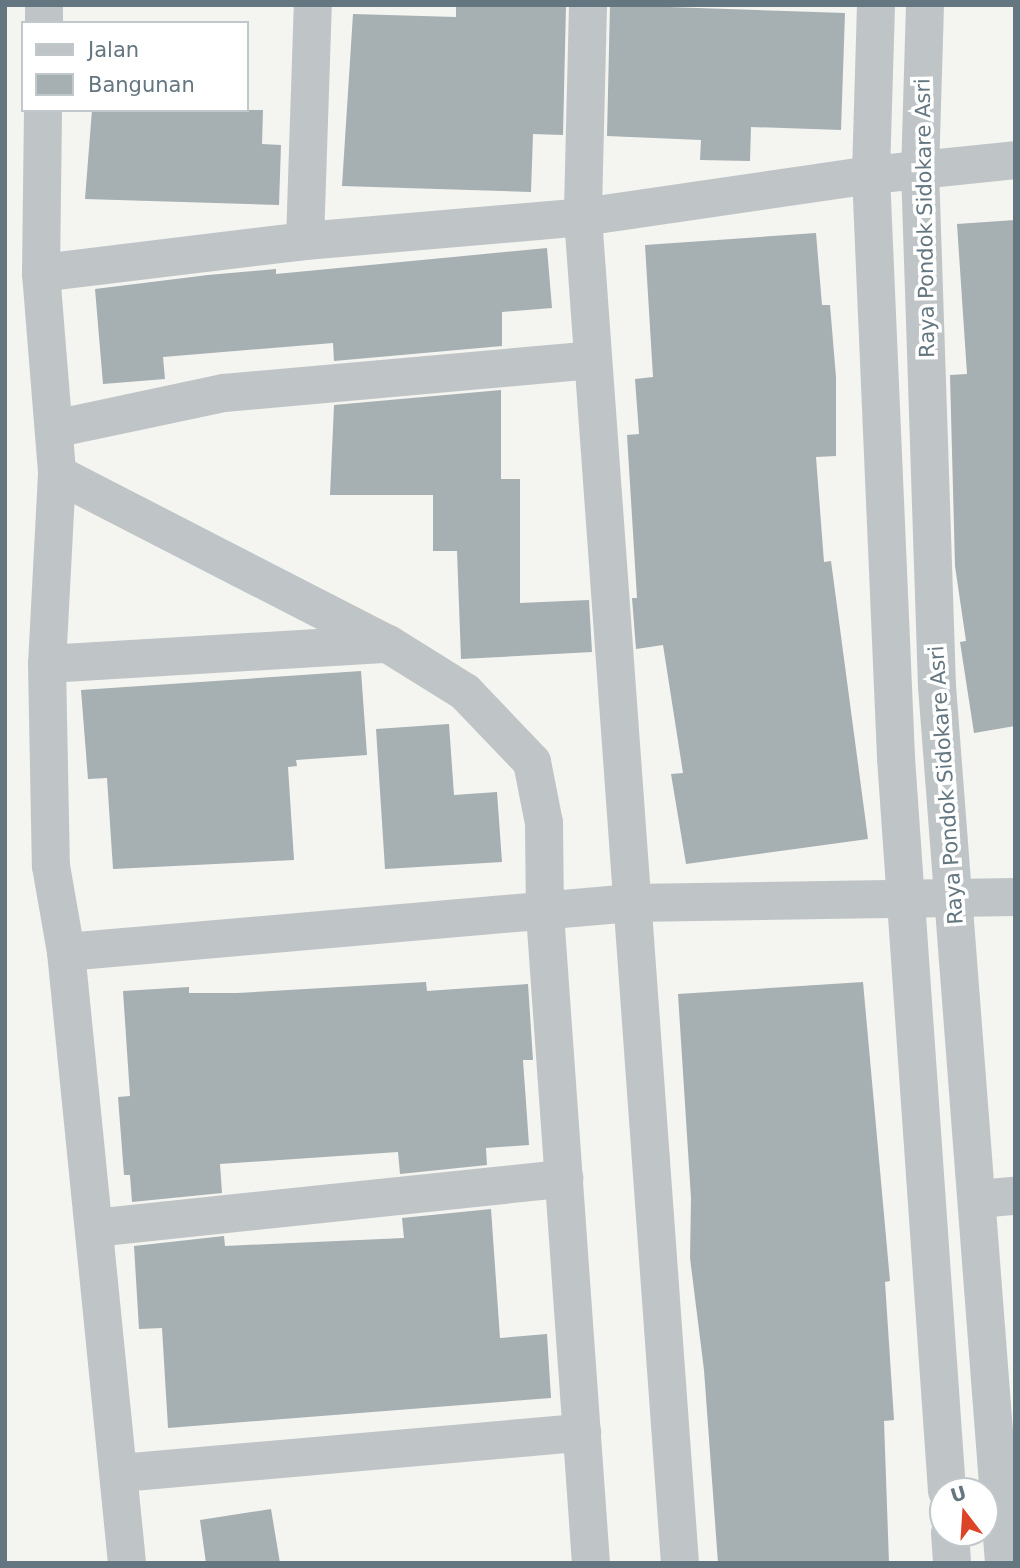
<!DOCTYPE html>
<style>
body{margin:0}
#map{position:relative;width:1020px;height:1568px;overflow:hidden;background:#f4f4f0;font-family:"DejaVu Sans",sans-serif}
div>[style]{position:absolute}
.building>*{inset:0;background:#a6afb2}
.street>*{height:38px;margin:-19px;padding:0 19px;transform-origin:19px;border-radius:19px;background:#bfc4c6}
span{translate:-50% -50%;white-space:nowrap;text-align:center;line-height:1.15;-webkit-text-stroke:7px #fff;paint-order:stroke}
.street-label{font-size:21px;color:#647680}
.frame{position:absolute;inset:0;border:7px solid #647680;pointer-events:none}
.legend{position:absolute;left:21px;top:21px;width:228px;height:91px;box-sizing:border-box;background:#fff;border:2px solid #c1c8cc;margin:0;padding:9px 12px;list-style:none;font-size:21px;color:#647680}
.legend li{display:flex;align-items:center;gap:14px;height:35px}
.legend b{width:35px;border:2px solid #c1c8cc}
.north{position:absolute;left:929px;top:1477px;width:70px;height:70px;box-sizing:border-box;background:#fff;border:2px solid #c1c8cc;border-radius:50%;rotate:343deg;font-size:19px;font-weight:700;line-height:28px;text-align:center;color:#647680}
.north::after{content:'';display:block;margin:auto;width:24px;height:32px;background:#dd4327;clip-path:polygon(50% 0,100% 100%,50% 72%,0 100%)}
</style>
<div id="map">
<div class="building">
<i style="clip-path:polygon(456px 5px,566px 5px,563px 135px,533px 134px,531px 192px,342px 186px,353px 14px,456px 17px)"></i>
<i style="clip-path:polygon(610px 5px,845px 13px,841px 130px,751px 127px,750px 161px,700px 160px,701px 140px,607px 136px)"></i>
<i style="clip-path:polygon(92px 110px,263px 110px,262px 144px,281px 145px,279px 205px,85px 199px)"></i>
<i style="clip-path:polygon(1015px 220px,1015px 726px,974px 733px,960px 642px,966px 641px,955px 566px,950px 375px,967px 374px,957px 224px)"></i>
<i style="clip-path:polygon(816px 233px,822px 305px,830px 305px,836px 377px,836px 456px,816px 457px,824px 562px,831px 561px,868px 839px,686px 864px,671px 774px,683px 773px,663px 645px,636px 649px,632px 598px,637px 598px,627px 435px,639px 434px,635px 379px,653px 377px,645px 245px)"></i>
<i style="clip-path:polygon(547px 248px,552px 308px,502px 312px,502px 346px,334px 361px,333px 343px,163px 357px,165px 379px,103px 384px,95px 289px,208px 275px,276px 269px,276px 274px)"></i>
<i style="clip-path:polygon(501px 390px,501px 479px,520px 479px,520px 603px,589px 600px,592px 652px,461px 659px,457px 551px,433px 551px,433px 495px,330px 495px,334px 405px)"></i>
<i style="clip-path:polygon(361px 671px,367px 755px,296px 760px,297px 766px,288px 767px,294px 860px,113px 869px,107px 778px,88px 779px,81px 690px)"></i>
<i style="clip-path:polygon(449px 724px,454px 795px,497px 792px,502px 862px,385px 869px,376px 729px)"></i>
<i style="clip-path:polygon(426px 982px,427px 991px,528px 984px,533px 1060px,523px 1060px,529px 1145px,486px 1148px,487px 1165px,400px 1174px,398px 1152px,220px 1164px,222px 1193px,132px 1202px,130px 1175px,124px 1175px,118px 1097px,130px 1096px,123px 991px,189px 987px,189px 993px,237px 993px)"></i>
<i style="clip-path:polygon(863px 982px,890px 1281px,885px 1282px,894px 1420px,884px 1421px,889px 1563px,718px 1563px,704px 1370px,690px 1258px,691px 1198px,678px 994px)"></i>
<i style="clip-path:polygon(491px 1209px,500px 1338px,547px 1334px,551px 1398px,168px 1428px,162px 1328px,139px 1329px,134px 1246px,224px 1236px,225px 1246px,404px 1238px,402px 1218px)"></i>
<i style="clip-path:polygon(271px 1509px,280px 1563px,206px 1563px,200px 1520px)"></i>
</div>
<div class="street">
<i style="left:588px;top:5px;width:212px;rotate:91.4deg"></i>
<i style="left:583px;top:217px;width:1349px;rotate:85.88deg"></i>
<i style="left:876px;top:5px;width:170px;rotate:91.7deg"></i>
<i style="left:871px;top:175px;width:584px;rotate:87.54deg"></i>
<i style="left:896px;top:758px;width:735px;rotate:86.02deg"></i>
<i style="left:925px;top:5px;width:164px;rotate:91.7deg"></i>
<i style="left:920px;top:169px;width:517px;rotate:88.12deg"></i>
<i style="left:937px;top:686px;width:880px;rotate:85.63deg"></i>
<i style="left:44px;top:23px;width:18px;rotate:-90deg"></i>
<i style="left:43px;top:110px;width:163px;rotate:90.7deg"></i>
<i style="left:41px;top:273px;width:202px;rotate:85.4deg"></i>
<i style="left:57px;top:474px;width:190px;rotate:93deg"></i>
<i style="left:47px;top:664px;width:202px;rotate:88.9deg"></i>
<i style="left:51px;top:866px;width:87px;rotate:80.1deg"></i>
<i style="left:66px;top:952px;width:614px;rotate:84.3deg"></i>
<i style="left:305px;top:241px;width:236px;rotate:-88.1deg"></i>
<i style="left:41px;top:273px;width:266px;rotate:-6.9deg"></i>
<i style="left:305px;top:241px;width:279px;rotate:-4.9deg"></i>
<i style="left:583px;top:217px;width:291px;rotate:-8.3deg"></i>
<i style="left:871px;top:175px;width:145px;rotate:-5.9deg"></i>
<i style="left:54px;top:429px;width:174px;rotate:-12deg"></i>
<i style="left:224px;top:393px;width:370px;rotate:-5.1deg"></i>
<i style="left:57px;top:474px;width:372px;rotate:27.2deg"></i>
<i style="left:388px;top:644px;width:91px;rotate:31.9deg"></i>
<i style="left:465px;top:692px;width:97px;rotate:46.3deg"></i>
<i style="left:532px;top:762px;width:62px;rotate:78.9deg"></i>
<i style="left:544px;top:823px;width:91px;rotate:89.4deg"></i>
<i style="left:545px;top:914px;width:651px;rotate:85.95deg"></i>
<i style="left:47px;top:664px;width:341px;rotate:-3.4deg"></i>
<i style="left:66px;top:952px;width:568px;rotate:-4.95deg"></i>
<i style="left:632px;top:903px;width:383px;rotate:-0.9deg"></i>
<i style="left:978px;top:1199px;width:37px;rotate:-5deg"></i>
<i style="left:94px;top:1228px;width:473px;rotate:-6deg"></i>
<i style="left:121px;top:1473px;width:463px;rotate:-5deg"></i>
<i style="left:950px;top:1533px;width:30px;rotate:86deg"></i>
</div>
<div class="street-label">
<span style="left:925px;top:218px;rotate:-91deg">Raya Pondok Sidokare Asri</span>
<span style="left:946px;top:785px;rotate:-94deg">Raya Pondok Sidokare Asri</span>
</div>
<div class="frame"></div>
<ul class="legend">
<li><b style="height:9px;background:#bfc4c6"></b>Jalan</li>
<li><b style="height:19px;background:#a6afb2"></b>Bangunan</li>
</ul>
<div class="north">U</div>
</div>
